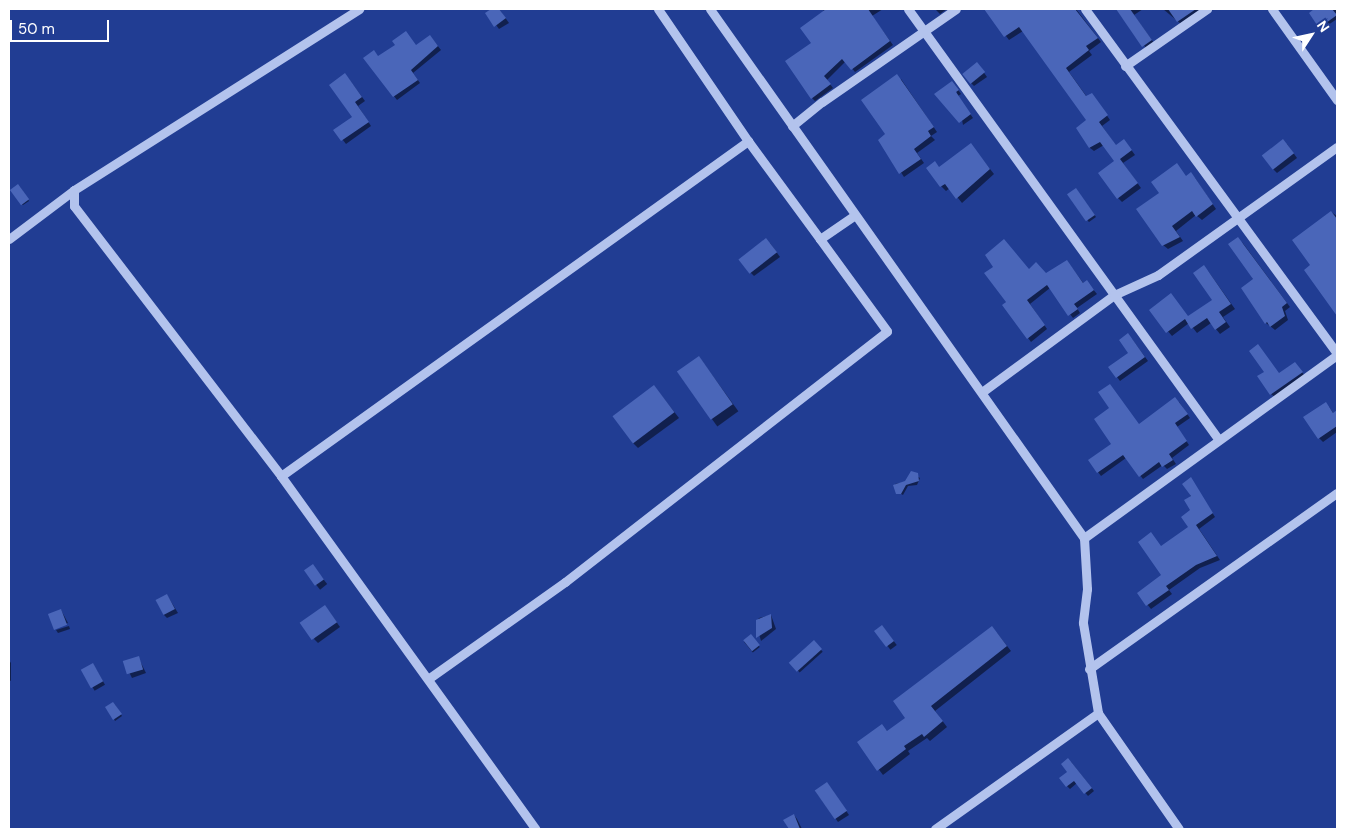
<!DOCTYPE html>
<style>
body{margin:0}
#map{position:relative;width:1346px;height:838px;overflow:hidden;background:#213d93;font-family:"DM Sans",sans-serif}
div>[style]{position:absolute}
.shadow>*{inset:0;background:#0007;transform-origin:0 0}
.building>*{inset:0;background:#4a66b9;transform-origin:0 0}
.minor>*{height:9px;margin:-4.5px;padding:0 4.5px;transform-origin:4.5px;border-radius:4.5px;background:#b3c3ed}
span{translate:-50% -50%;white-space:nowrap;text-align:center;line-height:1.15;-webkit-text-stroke:4px #213d93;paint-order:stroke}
.frame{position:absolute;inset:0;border:10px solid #fff;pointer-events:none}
.north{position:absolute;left:1286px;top:10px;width:50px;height:50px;-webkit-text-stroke:4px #213d93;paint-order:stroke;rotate:55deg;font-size:14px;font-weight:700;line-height:20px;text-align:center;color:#fff}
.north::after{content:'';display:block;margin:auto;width:18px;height:22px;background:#fff;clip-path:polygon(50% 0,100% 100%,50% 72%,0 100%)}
.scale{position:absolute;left:10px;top:20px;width:99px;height:22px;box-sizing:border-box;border:2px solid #fff;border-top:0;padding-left:6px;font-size:15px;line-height:18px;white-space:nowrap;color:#fff;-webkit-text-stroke:4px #213d93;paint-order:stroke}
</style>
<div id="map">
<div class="shadow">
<i style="clip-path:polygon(493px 9px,499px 9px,509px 23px,499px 29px,487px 13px)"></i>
<i style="clip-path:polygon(824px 9px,883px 9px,872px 16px,893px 45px,855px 72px,846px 61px,827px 80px,833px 88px,815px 101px,812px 98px,813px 43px)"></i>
<i style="clip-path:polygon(935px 9px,947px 9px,940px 14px)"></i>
<i style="clip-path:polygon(990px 9px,1076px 9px,1101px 42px,1089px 51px,1092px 55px,1069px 72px,1087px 97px,1095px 98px,1110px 120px,1102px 126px,1116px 146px,1127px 144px,1135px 155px,1123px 163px,1141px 188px,1122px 202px,1118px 198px,1100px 173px,1116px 162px,1104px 145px,1094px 151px,1090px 148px,1077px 128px,1088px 120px,1023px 31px,1009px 40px,987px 11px)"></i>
<i style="clip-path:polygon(1118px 9px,1143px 9px,1134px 15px,1154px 43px,1146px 48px)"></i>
<i style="clip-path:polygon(1163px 9px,1203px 9px,1181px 24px)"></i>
<i style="clip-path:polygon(1315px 9px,1337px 9px,1337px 19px,1322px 29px,1310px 13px)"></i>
<i style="clip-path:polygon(430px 36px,441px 50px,413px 73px,420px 83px,397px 100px,364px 58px,379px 57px,416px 46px)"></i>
<i style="clip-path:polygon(980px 67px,987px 77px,974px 86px,970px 82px)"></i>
<i style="clip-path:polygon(348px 78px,365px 101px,358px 106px,371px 126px,346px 144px,335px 130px,354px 117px)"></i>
<i style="clip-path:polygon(901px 79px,937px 132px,931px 136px,935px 140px,917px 153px,924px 163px,904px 177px,880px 140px,887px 134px)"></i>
<i style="clip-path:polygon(955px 85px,961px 94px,958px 96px,973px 118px,963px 125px)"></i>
<i style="clip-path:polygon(1287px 144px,1297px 158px,1277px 173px,1273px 169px)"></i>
<i style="clip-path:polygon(971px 145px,994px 174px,962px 203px,950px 188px,946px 191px,941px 186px,928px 168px,940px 168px)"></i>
<i style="clip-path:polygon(1186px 177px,1195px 178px,1216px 209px,1202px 220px,1196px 215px,1176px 231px,1183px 241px,1168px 249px,1163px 245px)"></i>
<i style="clip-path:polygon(20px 187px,29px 201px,23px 205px,21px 204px)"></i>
<i style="clip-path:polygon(1077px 191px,1096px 217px,1089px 222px,1088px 221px)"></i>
<i style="clip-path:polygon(1331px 212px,1337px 216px,1337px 312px,1312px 265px)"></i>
<i style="clip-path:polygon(1242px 242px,1290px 307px,1285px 311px,1288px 320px,1275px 330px,1266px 323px)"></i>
<i style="clip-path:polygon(770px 243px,780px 257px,754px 276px,750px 272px)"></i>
<i style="clip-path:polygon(1067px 261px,1084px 284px,1087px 282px,1097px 294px,1077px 308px,1080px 313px,1073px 318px,1050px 288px,1030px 304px,1047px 329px,1031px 342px,1004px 305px,1029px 270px,1046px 275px)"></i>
<i style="clip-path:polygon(1208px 271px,1235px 309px,1223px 317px,1230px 327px,1220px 334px,1211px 323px,1197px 333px,1189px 323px,1172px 336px,1150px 310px,1188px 317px,1214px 300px)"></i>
<i style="clip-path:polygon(1132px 339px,1148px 361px,1120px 381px,1117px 377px,1130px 354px)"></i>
<i style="left:699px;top:357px;width:67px;height:26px;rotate:54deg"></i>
<i style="clip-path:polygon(1298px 367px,1305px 376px,1275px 397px,1271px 394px,1279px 374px)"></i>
<i style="clip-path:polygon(654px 386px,679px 418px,638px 448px,632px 442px)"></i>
<i style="clip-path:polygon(1179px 402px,1190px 418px,1177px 427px,1189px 445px,1172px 458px,1176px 464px,1167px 469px,1163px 465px,1143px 479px,1126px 458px,1101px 476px,1098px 472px,1139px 425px)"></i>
<i style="clip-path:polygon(1329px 407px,1334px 414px,1337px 412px,1337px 432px,1323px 442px,1319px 438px)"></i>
<i style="clip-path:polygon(912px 473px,920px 478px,917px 485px,908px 486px,903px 495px,896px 491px,895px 484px,906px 482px)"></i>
<i style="clip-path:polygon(1191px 479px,1215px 517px,1199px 529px,1220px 560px,1200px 568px,1169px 590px,1172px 594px,1151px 609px,1138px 593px,1163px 575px,1162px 547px,1190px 527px)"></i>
<i style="left:313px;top:566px;width:23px;height:9px;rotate:52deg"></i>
<i style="clip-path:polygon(167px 595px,178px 613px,167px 618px,163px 614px)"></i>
<i style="clip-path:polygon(61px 610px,68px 623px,55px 628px)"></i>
<i style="clip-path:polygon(328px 610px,340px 627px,318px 643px,314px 639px)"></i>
<i style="clip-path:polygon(771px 615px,776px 629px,761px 641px,756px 623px,759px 618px)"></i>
<i style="clip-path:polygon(69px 626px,70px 629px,58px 633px,56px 630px)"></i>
<i style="left:882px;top:626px;width:24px;height:8px;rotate:52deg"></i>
<i style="clip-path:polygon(997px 633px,1011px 651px,935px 711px,947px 727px,930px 741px,927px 738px,908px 751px,910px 754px,883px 775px,859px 743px,882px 726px,888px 732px,906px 718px)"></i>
<i style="left:751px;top:636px;width:14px;height:9px;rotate:51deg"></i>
<i style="left:814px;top:642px;width:13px;height:31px;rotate:48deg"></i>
<i style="clip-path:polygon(138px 657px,146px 673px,132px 678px,124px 662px)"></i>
<i style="clip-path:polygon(9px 660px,11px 663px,11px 681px,9px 680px)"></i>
<i style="left:93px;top:664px;width:24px;height:12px;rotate:60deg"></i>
<i style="clip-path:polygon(115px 705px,122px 716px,115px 721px,114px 719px)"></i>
<i style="clip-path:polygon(1071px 762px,1094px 791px,1088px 796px,1077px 783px,1070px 789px,1067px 786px)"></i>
<i style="clip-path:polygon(830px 787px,849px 815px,838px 822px,816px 792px)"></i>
<i style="clip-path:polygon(794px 815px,797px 819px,802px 829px,790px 829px,785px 821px)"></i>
</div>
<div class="building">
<i style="clip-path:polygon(491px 9px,499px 9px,506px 18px,494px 27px,485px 13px)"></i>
<i style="clip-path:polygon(826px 9px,868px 9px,890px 41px,851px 70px,842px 59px,824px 76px,831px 84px,811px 99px,785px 61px,811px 43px,800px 28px)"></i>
<i style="clip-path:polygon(984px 9px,1075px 9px,1098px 38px,1086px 46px,1089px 50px,1066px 68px,1086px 96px,1092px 93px,1108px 115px,1099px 122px,1116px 145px,1124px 139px,1132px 150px,1120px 159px,1138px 183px,1117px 199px,1098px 173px,1114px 161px,1100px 142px,1089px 148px,1076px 128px,1086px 120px,1019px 27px,1004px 37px)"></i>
<i style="clip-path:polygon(1116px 9px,1130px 9px,1152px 40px,1142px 47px)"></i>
<i style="clip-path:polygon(1168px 9px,1196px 9px,1177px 22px)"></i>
<i style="clip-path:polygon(1314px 9px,1332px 9px,1337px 15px,1319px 28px,1309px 13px)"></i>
<i style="clip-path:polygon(406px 31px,416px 45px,430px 35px,438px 46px,411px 70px,418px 80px,393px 97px,363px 58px,374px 50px,378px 56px,395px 45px,392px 41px)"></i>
<i style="left:977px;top:62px;width:13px;height:19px;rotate:51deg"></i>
<i style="clip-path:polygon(345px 73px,362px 97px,355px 102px,369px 122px,341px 141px,333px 130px,352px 117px,329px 85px)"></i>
<i style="clip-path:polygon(897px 74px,934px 127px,928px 131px,931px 136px,914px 149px,921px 159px,899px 174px,878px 140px,885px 134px,861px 100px)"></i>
<i style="clip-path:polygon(952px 81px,959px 90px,956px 92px,971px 114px,959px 123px,934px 94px)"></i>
<i style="left:1283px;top:139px;width:18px;height:27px;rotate:52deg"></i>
<i style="clip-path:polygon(971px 143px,990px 169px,956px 199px,945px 184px,940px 187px,926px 168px,935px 161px,939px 167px)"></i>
<i style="clip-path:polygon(1177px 163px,1186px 176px,1191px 172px,1213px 204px,1196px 217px,1192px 211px,1172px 226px,1180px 237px,1162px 246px,1136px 209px,1159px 193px,1151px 182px)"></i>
<i style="left:18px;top:184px;width:19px;height:10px;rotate:54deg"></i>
<i style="left:1076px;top:188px;width:33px;height:11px;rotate:55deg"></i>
<i style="clip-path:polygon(1331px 211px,1337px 219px,1337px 316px,1304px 270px,1310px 265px,1292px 240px)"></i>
<i style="clip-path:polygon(1238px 237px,1287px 303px,1282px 307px,1285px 316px,1270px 327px,1267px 322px,1265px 324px,1241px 288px,1253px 279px,1228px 244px)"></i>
<i style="left:766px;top:238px;width:18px;height:35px;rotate:52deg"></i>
<i style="clip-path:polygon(1004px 239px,1029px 269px,1036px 262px,1046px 273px,1067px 260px,1083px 283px,1087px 280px,1094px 290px,1074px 304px,1078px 309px,1068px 316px,1047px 285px,1027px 300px,1045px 325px,1027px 339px,1002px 305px,1006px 302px,984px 273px,993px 267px,985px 255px)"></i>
<i style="clip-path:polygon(1204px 265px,1231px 304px,1219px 312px,1226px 322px,1215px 330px,1207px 318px,1191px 329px,1185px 319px,1166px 333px,1149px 310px,1171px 293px,1188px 316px,1212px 300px,1193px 273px)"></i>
<i style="clip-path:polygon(1128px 333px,1145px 357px,1116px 378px,1108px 367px,1128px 353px,1119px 340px)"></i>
<i style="clip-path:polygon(1258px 344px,1279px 373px,1295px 362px,1303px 372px,1270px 395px,1257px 376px,1264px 372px,1249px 351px)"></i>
<i style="left:699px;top:356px;width:59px;height:27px;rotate:55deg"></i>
<i style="clip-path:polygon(1110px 384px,1139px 424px,1175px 397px,1188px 414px,1175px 423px,1187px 441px,1169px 454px,1173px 460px,1162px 467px,1159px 462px,1139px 477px,1123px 455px,1097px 473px,1088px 460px,1111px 444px,1094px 419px,1109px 408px,1098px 392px)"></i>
<i style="left:654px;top:385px;width:34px;height:52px;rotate:53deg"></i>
<i style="clip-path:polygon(1326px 402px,1333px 413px,1337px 410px,1337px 426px,1318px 439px,1303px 417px)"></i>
<i style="clip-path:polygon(911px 471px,918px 473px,919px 481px,906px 485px,901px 494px,896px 494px,893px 485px,905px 481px)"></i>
<i style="clip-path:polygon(1191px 477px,1213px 513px,1196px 525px,1217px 556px,1196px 565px,1166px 586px,1169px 590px,1146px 606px,1137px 593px,1161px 575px,1138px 542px,1151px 532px,1161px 546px,1188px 527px,1181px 517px,1190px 510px,1184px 500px,1191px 496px,1182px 484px)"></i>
<i style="left:313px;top:564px;width:19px;height:11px;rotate:55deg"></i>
<i style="left:167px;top:594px;width:17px;height:13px;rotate:62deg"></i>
<i style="left:325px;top:605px;width:21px;height:31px;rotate:55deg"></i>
<i style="left:61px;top:609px;width:17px;height:14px;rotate:69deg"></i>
<i style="clip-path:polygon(771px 614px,772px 628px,756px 638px,756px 620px)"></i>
<i style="left:882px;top:625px;width:20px;height:10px;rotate:53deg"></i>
<i style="clip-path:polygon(992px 626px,1007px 646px,931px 706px,943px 721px,924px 737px,922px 734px,904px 746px,906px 749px,877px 771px,857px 742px,882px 724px,887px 731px,905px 718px,893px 701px)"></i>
<i style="left:751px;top:634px;width:14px;height:10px;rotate:51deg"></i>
<i style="left:814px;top:640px;width:12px;height:34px;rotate:48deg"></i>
<i style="left:139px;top:656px;width:14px;height:17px;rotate:73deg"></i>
<i style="left:93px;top:663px;width:21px;height:14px;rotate:61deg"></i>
<i style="clip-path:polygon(113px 702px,122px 714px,113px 720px,105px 707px)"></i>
<i style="clip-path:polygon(1068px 758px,1092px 788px,1084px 794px,1074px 781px,1066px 787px,1059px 778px,1067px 772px,1061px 764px)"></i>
<i style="left:827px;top:782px;width:35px;height:15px;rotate:55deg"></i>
<i style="clip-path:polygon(794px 814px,800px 829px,789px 829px,783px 820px)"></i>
</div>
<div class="minor">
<i style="left:658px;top:9px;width:160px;rotate:55.7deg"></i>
<i style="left:710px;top:9px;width:648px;rotate:54.74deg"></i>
<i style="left:1084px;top:538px;width:51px;rotate:86.6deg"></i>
<i style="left:1087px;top:589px;width:34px;rotate:97deg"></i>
<i style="left:1083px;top:623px;width:91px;rotate:80.5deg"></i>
<i style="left:1098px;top:713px;width:141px;rotate:55.1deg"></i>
<i style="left:908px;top:9px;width:531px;rotate:54.19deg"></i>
<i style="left:1085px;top:9px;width:426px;rotate:53.8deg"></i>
<i style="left:1272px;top:9px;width:112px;rotate:54.5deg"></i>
<i style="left:1125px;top:66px;width:100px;rotate:-34.8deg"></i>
<i style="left:792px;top:126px;width:38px;rotate:-39deg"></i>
<i style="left:822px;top:102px;width:163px;rotate:-34.8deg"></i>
<i style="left:74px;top:190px;width:16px;rotate:90deg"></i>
<i style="left:74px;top:206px;width:340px;rotate:52.5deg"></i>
<i style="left:281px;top:476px;width:435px;rotate:54.2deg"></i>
<i style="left:9px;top:239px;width:81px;rotate:-37deg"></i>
<i style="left:74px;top:190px;width:338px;rotate:-32.4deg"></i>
<i style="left:982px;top:392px;width:164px;rotate:-36.3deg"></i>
<i style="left:1114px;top:295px;width:48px;rotate:-24.4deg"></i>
<i style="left:1158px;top:275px;width:220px;rotate:-35.6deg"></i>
<i style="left:281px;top:476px;width:575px;rotate:-35.65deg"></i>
<i style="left:748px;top:141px;width:122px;rotate:53.7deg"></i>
<i style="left:1084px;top:538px;width:312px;rotate:-35.9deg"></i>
<i style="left:1089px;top:669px;width:304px;rotate:-35.4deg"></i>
<i style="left:428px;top:679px;width:168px;rotate:-35.3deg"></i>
<i style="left:565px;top:582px;width:408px;rotate:-37.9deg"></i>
<i style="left:887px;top:331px;width:114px;rotate:-126.1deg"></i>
<i style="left:820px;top:239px;width:42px;rotate:-34.4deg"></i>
<i style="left:935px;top:829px;width:200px;rotate:-35.4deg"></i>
</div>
<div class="frame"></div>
<div class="north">N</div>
<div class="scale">50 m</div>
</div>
